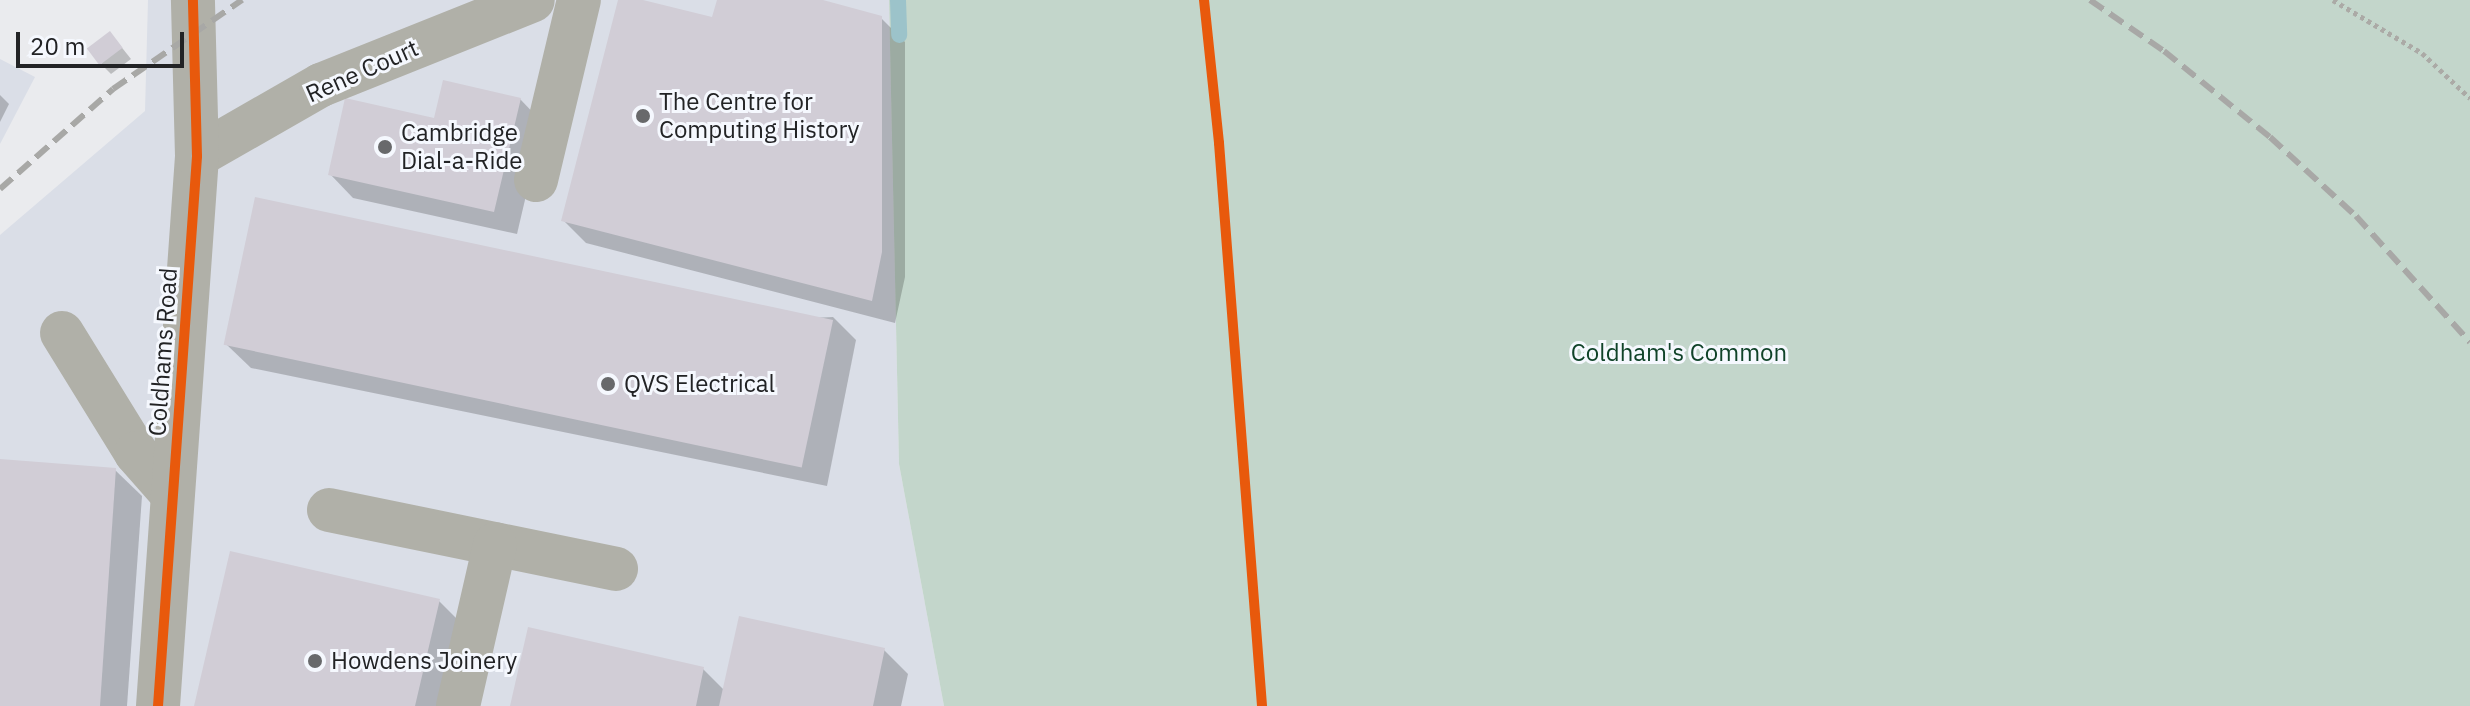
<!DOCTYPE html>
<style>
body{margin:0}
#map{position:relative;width:2470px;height:706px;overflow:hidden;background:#eaebee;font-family:"IBM Plex Sans",sans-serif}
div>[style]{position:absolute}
.built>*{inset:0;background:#dadee7}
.green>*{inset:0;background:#c3d6cb}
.shadow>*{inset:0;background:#0003}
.stream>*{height:16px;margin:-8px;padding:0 8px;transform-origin:8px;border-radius:8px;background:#9cc3ca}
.building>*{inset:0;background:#d1cdd6;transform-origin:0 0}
.path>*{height:5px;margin-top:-2.5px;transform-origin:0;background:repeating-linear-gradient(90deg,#abaaa6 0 4px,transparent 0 8px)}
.minor>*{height:44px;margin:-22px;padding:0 22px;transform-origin:22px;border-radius:22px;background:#b0b0a8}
.rail>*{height:6px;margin-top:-3px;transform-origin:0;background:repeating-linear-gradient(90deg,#a8a8a6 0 16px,transparent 0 24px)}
.cycleway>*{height:10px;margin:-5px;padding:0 5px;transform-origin:5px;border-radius:5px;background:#e8590c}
.dots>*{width:22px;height:22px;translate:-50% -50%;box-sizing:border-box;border:4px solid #f5f8fe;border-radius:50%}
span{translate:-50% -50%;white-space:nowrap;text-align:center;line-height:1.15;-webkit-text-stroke:6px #f5f8fe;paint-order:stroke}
.street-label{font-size:24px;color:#222325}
.poi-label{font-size:24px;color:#222325}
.left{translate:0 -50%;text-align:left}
.park-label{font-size:24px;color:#104329}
.scale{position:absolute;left:16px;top:32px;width:168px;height:36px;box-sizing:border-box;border:4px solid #222325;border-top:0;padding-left:10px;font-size:24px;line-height:28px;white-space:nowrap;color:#222325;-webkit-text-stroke:6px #f5f8fe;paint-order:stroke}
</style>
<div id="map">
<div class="built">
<i style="clip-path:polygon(148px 0,889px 0,899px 464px,944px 706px,0 706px,0 235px,145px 111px)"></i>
<i style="clip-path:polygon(0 59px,35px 77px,0 144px)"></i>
</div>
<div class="green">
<i style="clip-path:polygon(889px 0,2470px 0,2470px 706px,944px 706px,899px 464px)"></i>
</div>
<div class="shadow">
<i style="clip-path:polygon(620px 0,635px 0,714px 20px,719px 0,815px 0,881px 18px,905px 42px,905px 277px,895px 323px,586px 243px,563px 220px)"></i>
<i style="clip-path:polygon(119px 44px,131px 59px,111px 74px,101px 64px)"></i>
<i style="clip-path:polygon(0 95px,9px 104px,0 122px)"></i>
<i style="clip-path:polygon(520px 99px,543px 123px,517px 234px,353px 198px,330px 174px)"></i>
<i style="clip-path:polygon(833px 317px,856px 340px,827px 486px,251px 368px,227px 345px)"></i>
<i style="clip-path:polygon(0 461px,115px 470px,142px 496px,127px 706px,0 706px)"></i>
<i style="clip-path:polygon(439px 601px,462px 624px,443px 706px,196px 706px)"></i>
<i style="clip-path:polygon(884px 650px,908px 674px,901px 706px,512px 706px,703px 669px,724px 690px)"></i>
</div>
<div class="stream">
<i style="left:898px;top:0;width:35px;rotate:88deg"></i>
</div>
<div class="building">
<i style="clip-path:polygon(618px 0,643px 0,712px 17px,717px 0,823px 0,882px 16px,882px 252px,872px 301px,561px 221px)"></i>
<i style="left:110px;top:31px;width:21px;height:29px;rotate:53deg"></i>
<i style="clip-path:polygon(443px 80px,521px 98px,494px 212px,328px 175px,345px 98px,434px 118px)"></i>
<i style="left:255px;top:197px;width:591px;height:151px;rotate:12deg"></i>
<i style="clip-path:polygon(0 459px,116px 468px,100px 706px,0 706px)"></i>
<i style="clip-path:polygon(230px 551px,440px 599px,415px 706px,194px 706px)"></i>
<i style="clip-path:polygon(739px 616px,885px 648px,873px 706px,719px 706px)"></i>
<i style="clip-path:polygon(528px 627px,704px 667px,696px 706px,510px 706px)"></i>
</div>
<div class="path">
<i style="left:2333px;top:0;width:104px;rotate:30.8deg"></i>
<i style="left:2422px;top:53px;width:66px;rotate:43.2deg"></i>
</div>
<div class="minor">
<i style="left:197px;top:156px;width:143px;rotate:-29.8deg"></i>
<i style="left:321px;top:85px;width:228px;rotate:-21.8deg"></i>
<i style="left:536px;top:180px;width:185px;rotate:-76.6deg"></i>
<i style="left:62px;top:333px;width:141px;rotate:58.3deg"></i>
<i style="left:136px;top:453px;width:55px;rotate:48.7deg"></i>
<i style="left:329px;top:510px;width:293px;rotate:11.6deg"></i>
<i style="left:158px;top:706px;width:551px;rotate:-85.94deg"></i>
<i style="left:197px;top:156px;width:156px;rotate:-91.5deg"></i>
<i style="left:458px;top:706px;width:166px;rotate:-77.1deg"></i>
</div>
<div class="rail">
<i style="left:2090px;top:0;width:90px;rotate:34.6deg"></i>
<i style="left:2164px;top:51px;width:136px;rotate:39.1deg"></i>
<i style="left:2270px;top:137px;width:117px;rotate:42.6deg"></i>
<i style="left:2356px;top:216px;width:170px;rotate:47.9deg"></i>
<i style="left:0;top:189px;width:151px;rotate:-41.5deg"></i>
<i style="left:113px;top:89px;width:157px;rotate:-34.6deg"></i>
</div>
<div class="cycleway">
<i style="left:1204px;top:0;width:144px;rotate:84deg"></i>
<i style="left:1219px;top:143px;width:565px;rotate:85.63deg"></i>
<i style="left:158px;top:706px;width:551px;rotate:-85.94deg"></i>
<i style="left:197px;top:156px;width:156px;rotate:-91.5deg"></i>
</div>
<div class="dots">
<i style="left:643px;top:116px;background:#68696b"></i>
<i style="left:385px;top:147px;background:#68696b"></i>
<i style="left:608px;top:384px;background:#68696b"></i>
<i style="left:315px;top:661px;background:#68696b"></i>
</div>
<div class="street-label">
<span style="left:362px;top:71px;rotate:-24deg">Rene Court</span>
<span style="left:163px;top:352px;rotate:-86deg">Coldhams Road</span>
</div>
<div class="poi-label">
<span class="left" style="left:659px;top:116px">The Centre for<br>Computing History</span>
<span class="left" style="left:401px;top:147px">Cambridge<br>Dial-a-Ride</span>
<span class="left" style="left:624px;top:384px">QVS Electrical</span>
<span class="left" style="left:331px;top:661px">Howdens Joinery</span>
</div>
<div class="park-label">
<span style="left:1679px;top:353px">Coldham's Common</span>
</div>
<div class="scale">20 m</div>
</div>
